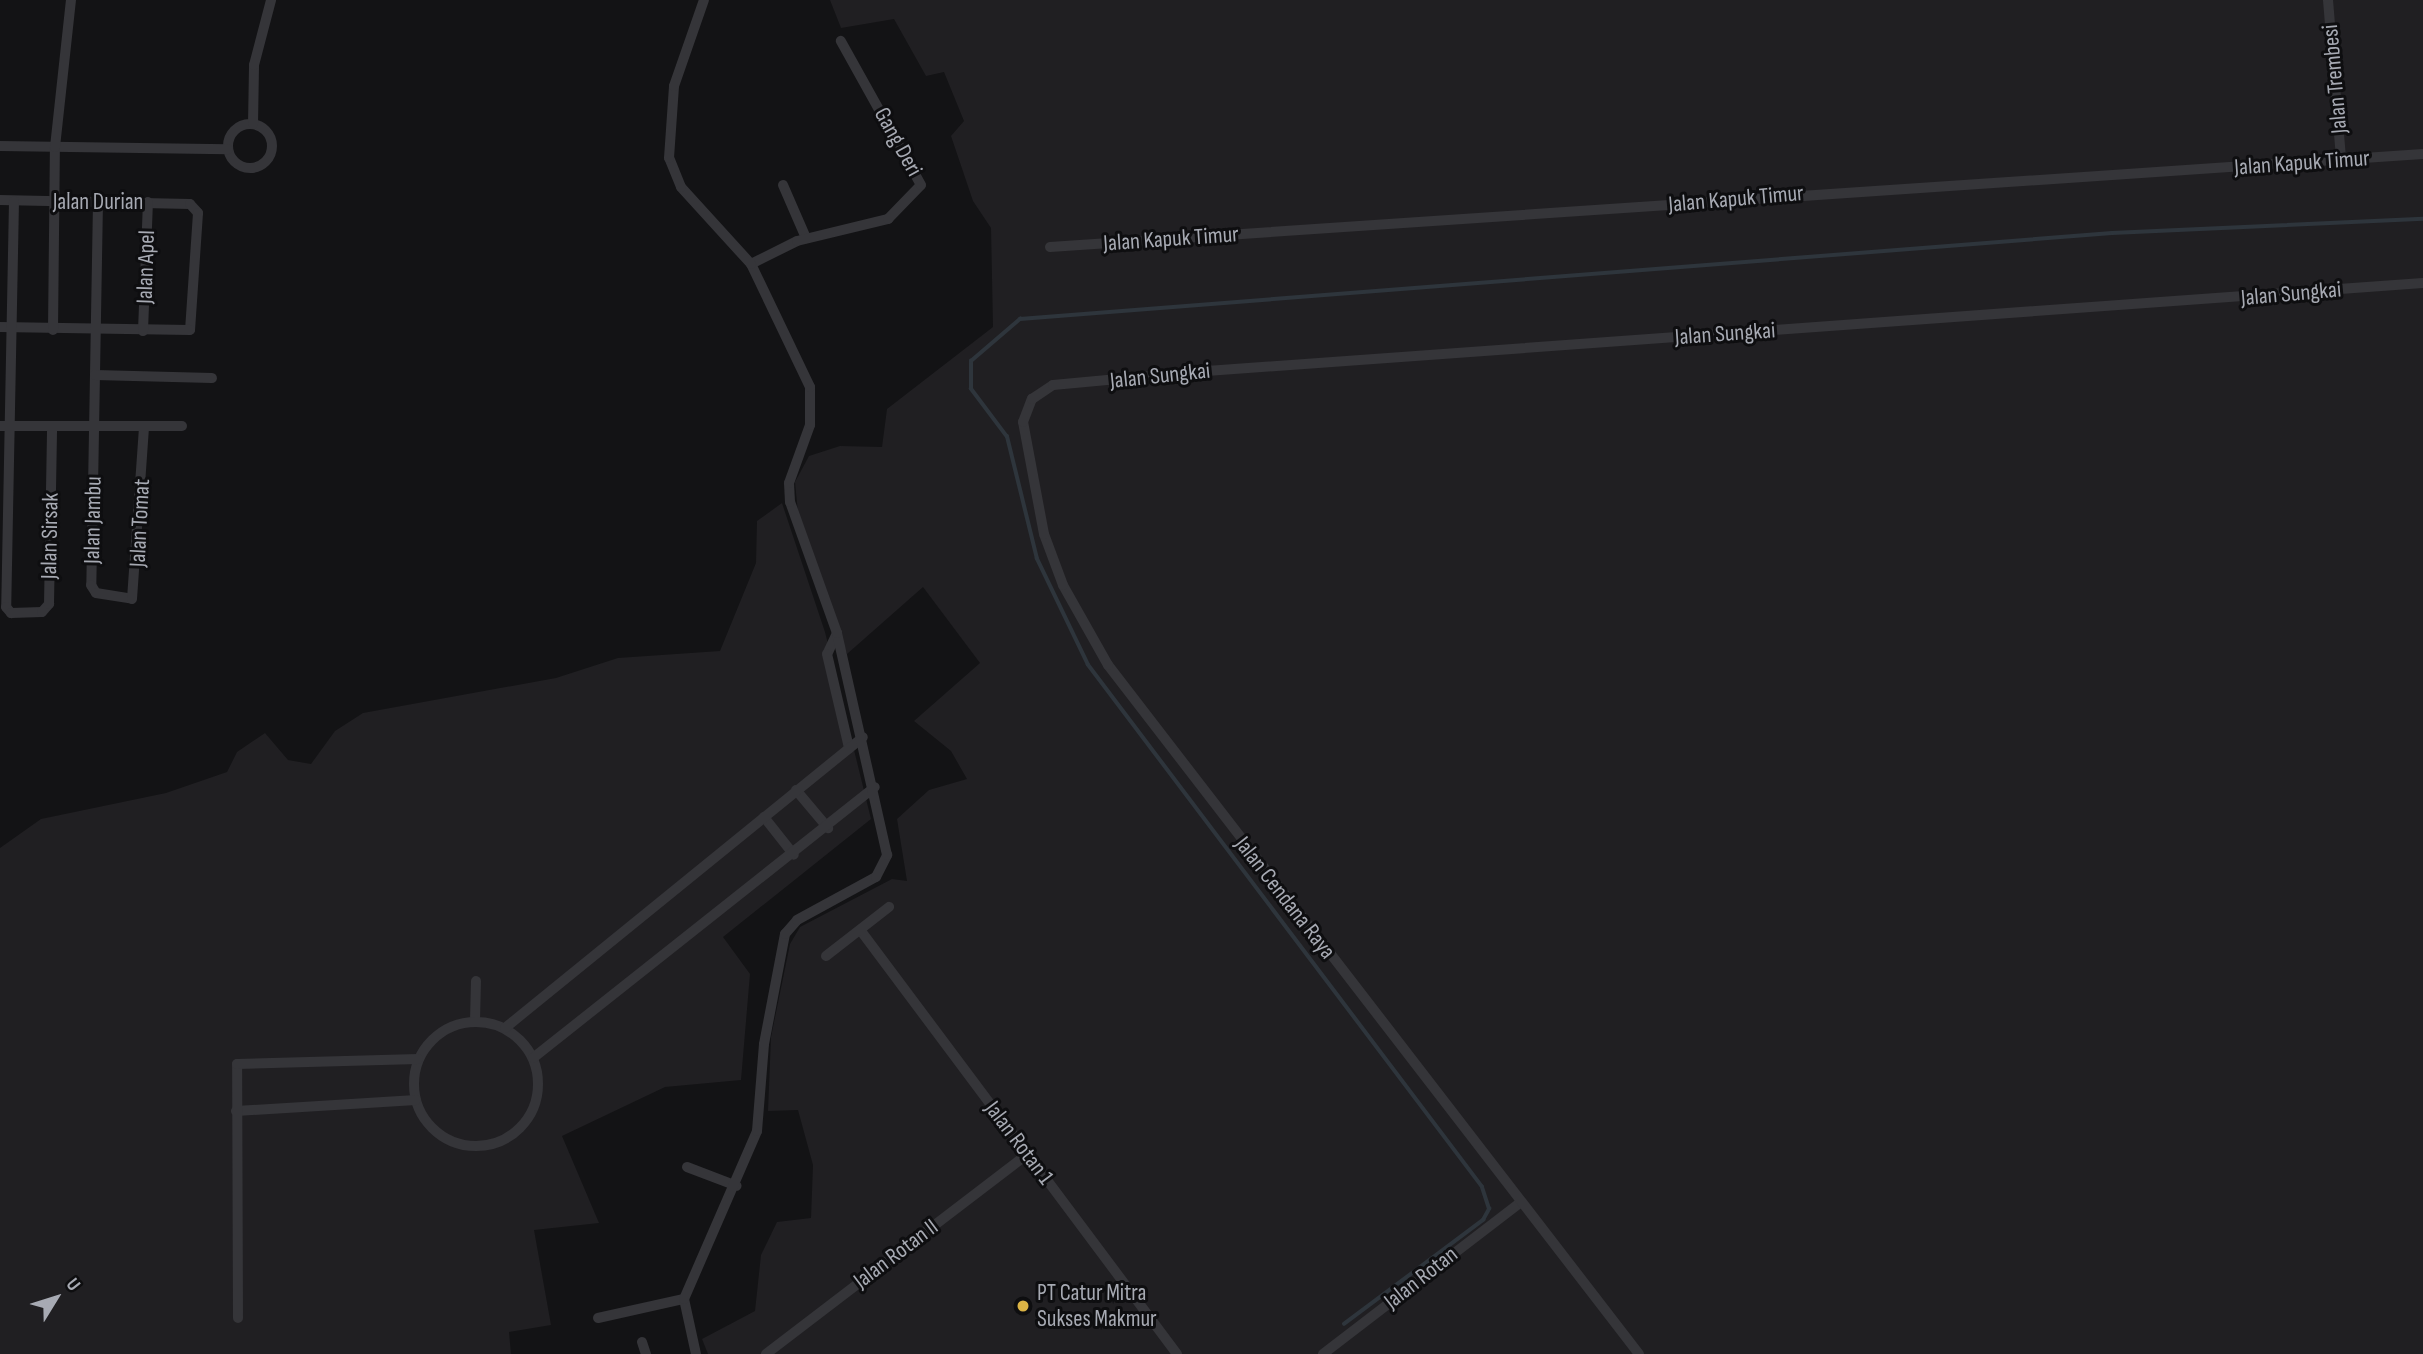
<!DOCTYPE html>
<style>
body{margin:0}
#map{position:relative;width:2423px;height:1354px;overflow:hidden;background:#131315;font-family:"Sofia Sans Condensed",sans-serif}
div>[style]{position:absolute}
.built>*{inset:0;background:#201f22}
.stream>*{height:3.5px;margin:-1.75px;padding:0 1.75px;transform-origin:1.75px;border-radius:1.75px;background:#2e353c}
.street>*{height:10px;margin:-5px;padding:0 5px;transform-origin:5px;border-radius:5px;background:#353539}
.street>.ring{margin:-5px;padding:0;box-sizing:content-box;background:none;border:10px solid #353539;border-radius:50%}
.dots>*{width:19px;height:19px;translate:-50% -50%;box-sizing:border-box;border:4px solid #0e0e10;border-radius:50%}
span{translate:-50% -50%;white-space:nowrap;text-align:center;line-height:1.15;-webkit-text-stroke:6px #0e0e10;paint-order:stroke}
.street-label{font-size:23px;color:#a7aab3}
.poi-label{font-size:23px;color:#a7aab3}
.left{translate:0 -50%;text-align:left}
.north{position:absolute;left:21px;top:1263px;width:70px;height:70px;-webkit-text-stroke:5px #0e0e10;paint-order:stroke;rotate:52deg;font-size:19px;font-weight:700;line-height:28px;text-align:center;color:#a7aab3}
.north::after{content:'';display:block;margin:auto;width:24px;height:32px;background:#a7aab3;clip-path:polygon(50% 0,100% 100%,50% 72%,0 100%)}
</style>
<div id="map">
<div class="built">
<i style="clip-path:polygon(830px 0,2423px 0,2423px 1354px,708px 1354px,702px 1339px,755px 1311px,761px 1255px,777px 1222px,811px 1218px,813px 1165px,798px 1110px,768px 1111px,771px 1037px,790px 944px,800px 927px,892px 879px,907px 881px,897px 819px,929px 790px,967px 779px,951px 751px,914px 721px,980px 663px,923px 587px,847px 654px,799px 523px,795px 482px,809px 456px,840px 446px,882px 447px,887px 409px,993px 327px,991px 228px,973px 201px,951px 136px,964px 121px,944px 72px,926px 76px,894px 19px,841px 28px)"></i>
<i style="clip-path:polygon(782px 503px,825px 632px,871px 819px,723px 937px,750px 974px,741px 1080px,665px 1087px,562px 1136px,599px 1223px,534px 1230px,551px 1325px,509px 1332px,511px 1354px,0 1354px,0 848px,41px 819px,166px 793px,227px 772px,237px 752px,265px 733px,288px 760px,311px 764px,335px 731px,363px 713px,556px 678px,618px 658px,720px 651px,756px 563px,757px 521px)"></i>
</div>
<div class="stream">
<i style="left:1344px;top:1324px;width:174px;rotate:-36.8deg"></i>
<i style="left:1483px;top:1220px;width:13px;rotate:-61deg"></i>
<i style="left:1489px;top:1209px;width:23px;rotate:-108deg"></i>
<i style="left:1482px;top:1187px;width:654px;rotate:-127.05deg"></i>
<i style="left:1088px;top:665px;width:118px;rotate:-115.7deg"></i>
<i style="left:1037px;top:559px;width:126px;rotate:-103.8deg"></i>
<i style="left:1007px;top:437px;width:60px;rotate:-126.9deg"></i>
<i style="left:971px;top:389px;width:28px;rotate:-90deg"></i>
<i style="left:971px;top:361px;width:65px;rotate:-40.6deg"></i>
<i style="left:1020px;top:319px;width:1095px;rotate:-4.5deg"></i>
<i style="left:2112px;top:233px;width:311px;rotate:-2.6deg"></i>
</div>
<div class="street">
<i style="left:2328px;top:0;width:160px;rotate:85.3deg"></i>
<i class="ring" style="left:228px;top:124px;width:34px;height:34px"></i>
<i style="left:253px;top:124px;width:59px;rotate:-89deg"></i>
<i style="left:254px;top:65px;width:67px;rotate:-75.3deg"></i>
<i style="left:0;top:146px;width:228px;rotate:0.8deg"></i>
<i style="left:783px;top:185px;width:58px;rotate:66.5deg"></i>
<i style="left:0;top:200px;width:190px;rotate:1.2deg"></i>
<i style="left:190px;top:204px;width:12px;rotate:48deg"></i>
<i style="left:198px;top:213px;width:117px;rotate:93.9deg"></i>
<i style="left:190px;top:330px;width:190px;rotate:-179.1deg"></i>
<i style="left:14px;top:201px;width:406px;rotate:91.1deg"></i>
<i style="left:6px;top:607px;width:8px;rotate:50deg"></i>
<i style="left:11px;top:613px;width:31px;rotate:-2deg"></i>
<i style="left:42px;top:612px;width:11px;rotate:-49deg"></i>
<i style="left:49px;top:604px;width:178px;rotate:-89deg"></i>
<i style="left:98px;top:202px;width:383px;rotate:91deg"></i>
<i style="left:91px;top:585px;width:9px;rotate:58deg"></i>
<i style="left:96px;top:593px;width:36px;rotate:9deg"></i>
<i style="left:132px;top:599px;width:173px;rotate:-86deg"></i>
<i style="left:1050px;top:247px;width:1376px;rotate:-3.88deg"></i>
<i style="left:751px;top:264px;width:51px;rotate:-26.6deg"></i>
<i style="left:797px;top:241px;width:94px;rotate:-13.6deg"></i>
<i style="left:888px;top:219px;width:47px;rotate:-45.9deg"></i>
<i style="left:921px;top:185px;width:165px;rotate:-119.1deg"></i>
<i style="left:53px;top:330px;width:183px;rotate:-89.4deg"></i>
<i style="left:55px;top:147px;width:148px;rotate:-83.8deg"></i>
<i style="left:143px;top:331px;width:129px;rotate:-87.8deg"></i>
<i style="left:95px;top:375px;width:117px;rotate:1.5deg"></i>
<i style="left:0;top:426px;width:182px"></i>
<i style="left:837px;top:633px;width:23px;rotate:115deg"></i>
<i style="left:827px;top:654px;width:97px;rotate:76.8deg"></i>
<i style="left:796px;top:790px;width:50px;rotate:49.9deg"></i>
<i style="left:764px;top:817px;width:48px;rotate:51.7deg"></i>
<i style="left:861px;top:931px;width:528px;rotate:53.24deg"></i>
<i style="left:826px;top:956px;width:80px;rotate:-37.9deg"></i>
<i style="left:475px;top:1021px;width:40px;rotate:-88.6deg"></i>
<i class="ring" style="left:414px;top:1022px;width:114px;height:114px"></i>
<i style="left:505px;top:1028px;width:461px;rotate:-39.1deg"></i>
<i style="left:533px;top:1058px;width:436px;rotate:-38.4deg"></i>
<i style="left:236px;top:1111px;width:180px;rotate:-3.5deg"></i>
<i style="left:687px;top:1167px;width:53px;rotate:20.8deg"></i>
<i style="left:238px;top:1318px;width:254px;rotate:-90.2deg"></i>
<i style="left:237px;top:1064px;width:181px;rotate:-1.6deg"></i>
<i style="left:598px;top:1318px;width:88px;rotate:-12.5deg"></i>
<i style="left:642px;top:1342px;width:13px;rotate:72deg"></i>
<i style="left:696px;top:1354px;width:56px;rotate:-102.3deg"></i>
<i style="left:684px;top:1299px;width:183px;rotate:-66.5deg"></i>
<i style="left:757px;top:1131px;width:87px;rotate:-85.4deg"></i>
<i style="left:764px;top:1044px;width:112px;rotate:-79.2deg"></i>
<i style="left:785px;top:934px;width:18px;rotate:-49deg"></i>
<i style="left:797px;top:920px;width:90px;rotate:-28.6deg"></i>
<i style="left:876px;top:877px;width:25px;rotate:-63deg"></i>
<i style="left:887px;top:855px;width:228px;rotate:-102.7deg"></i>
<i style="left:837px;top:633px;width:139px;rotate:-109.7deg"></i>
<i style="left:790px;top:502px;width:19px;rotate:-93deg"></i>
<i style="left:789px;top:483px;width:62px;rotate:-70.1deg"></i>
<i style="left:810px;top:425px;width:38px;rotate:-90deg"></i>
<i style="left:810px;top:387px;width:136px;rotate:-115.6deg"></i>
<i style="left:751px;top:264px;width:104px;rotate:-132.3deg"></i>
<i style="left:681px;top:187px;width:31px;rotate:-112deg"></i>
<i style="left:669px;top:158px;width:72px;rotate:-86deg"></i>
<i style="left:674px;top:86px;width:91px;rotate:-70.8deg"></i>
<i style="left:766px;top:1354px;width:330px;rotate:-37.4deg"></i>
<i style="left:1323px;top:1354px;width:248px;rotate:-37.5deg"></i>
<i style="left:1639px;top:1354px;width:870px;rotate:-127.62deg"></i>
<i style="left:1108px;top:665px;width:92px;rotate:-119.4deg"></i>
<i style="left:1063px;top:585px;width:54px;rotate:-110.4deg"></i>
<i style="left:1044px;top:534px;width:114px;rotate:-100.6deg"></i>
<i style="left:1023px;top:422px;width:25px;rotate:-69deg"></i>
<i style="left:1032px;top:399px;width:25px;rotate:-34deg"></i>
<i style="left:1053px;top:385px;width:141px;rotate:-5.3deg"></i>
<i style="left:1193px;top:372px;width:1233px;rotate:-4.14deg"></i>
</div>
<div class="dots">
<i style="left:1023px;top:1306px;background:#dbb345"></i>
</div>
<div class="street-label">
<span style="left:2335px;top:79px;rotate:-95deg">Jalan Trembesi</span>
<span style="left:898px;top:142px;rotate:61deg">Gang Deri</span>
<span style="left:2302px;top:163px;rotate:-4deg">Jalan Kapuk Timur</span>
<span style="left:1736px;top:199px;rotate:-5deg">Jalan Kapuk Timur</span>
<span style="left:98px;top:202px">Jalan Durian</span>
<span style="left:1171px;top:239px;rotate:-4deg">Jalan Kapuk Timur</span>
<span style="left:146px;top:267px;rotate:-88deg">Jalan Apel</span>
<span style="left:2291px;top:294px;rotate:-5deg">Jalan Sungkai</span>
<span style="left:1725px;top:334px;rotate:-4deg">Jalan Sungkai</span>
<span style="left:1160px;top:376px;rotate:-6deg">Jalan Sungkai</span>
<span style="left:93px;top:520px;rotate:-89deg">Jalan Jambu</span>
<span style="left:140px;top:523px;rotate:-87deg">Jalan Tomat</span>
<span style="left:50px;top:536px;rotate:-89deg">Jalan Sirsak</span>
<span style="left:1285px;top:898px;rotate:52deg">Jalan Cendana Raya</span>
<span style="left:1019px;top:1143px;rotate:53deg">Jalan Rotan 1</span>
<span style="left:896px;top:1254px;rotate:-37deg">Jalan Rotan II</span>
<span style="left:1421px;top:1278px;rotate:-38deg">Jalan Rotan</span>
</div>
<div class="poi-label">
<span class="left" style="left:1037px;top:1306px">PT Catur Mitra<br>Sukses Makmur</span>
</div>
<div class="north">U</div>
</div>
